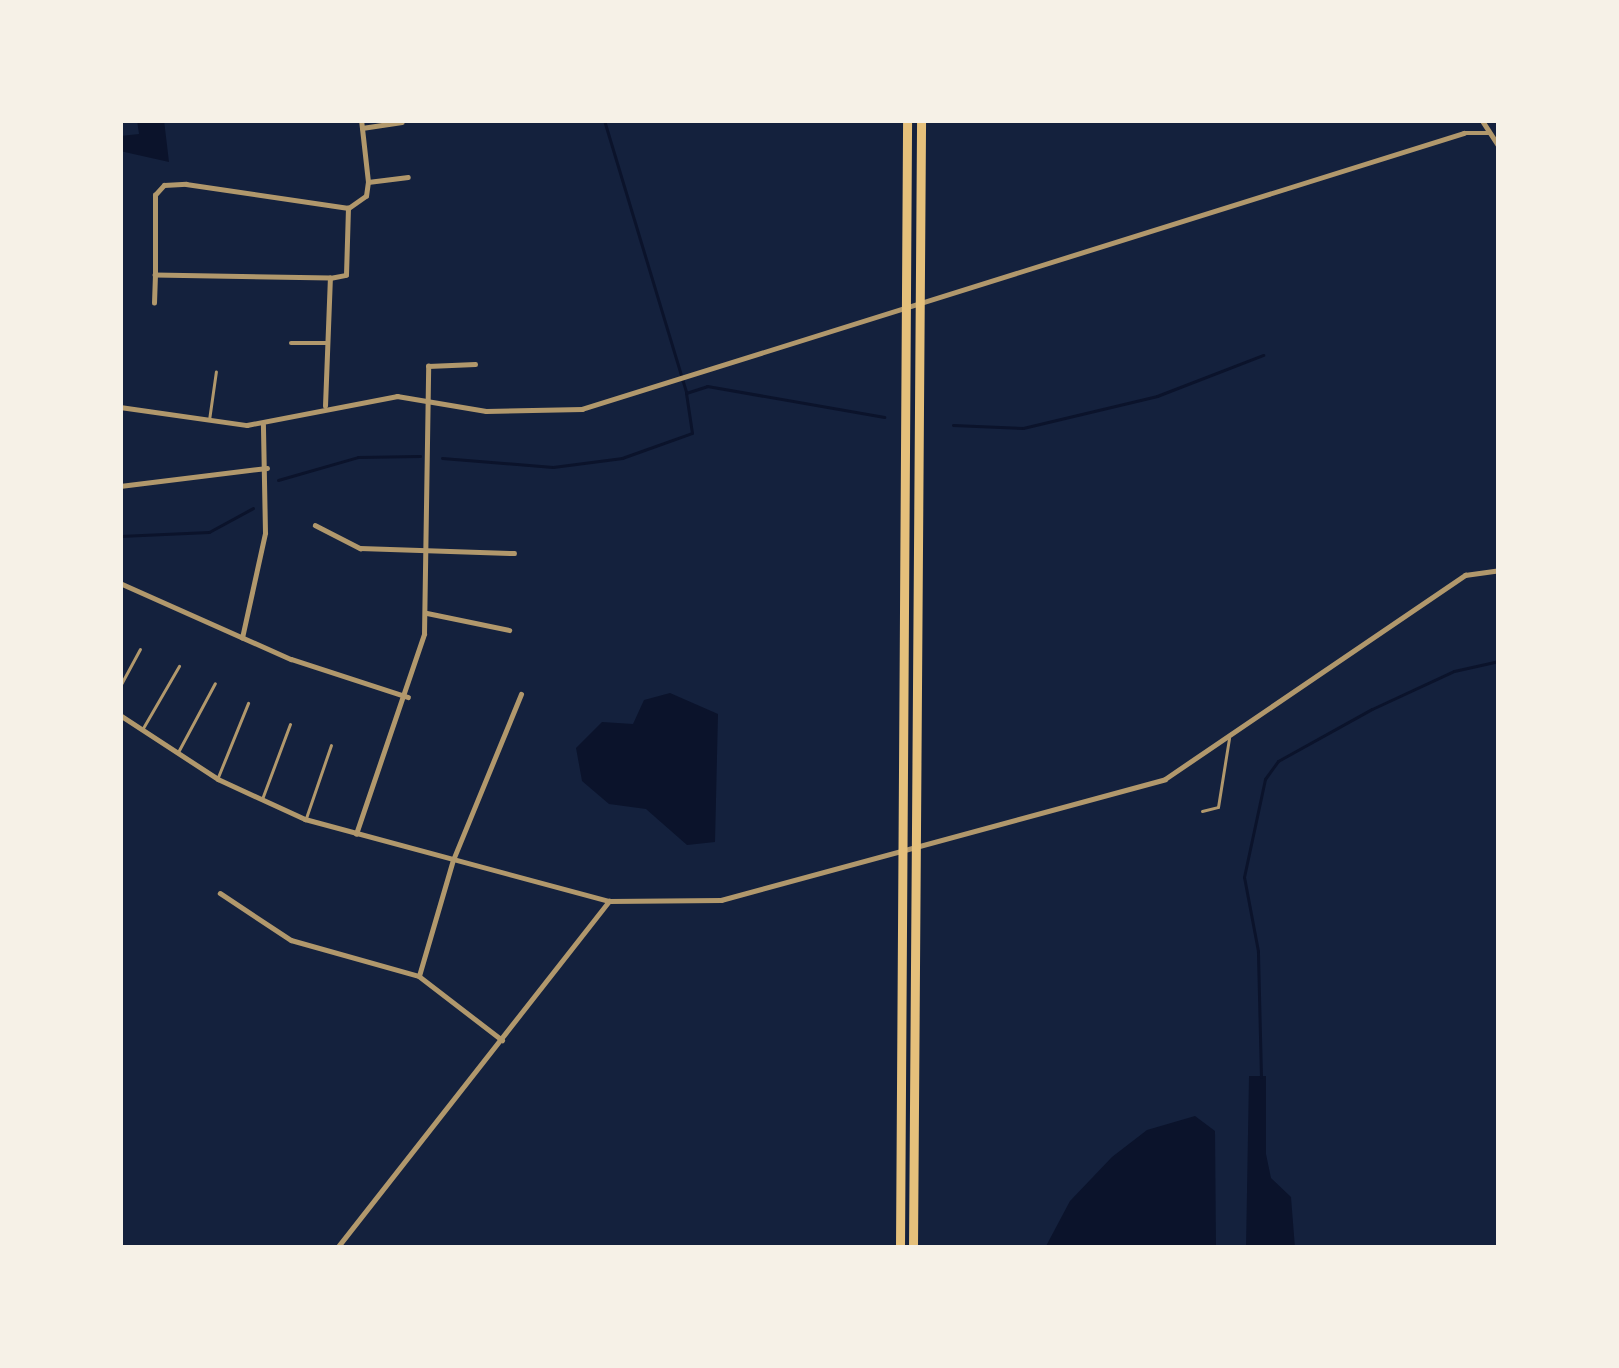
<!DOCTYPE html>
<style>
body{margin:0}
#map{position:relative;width:1619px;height:1368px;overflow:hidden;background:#14213d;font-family:Roboto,sans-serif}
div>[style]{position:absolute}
.water>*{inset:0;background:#0b132b}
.stream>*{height:3px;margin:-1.5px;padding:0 1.5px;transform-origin:1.5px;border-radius:1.5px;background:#0b132b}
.service>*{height:3px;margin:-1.5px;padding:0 1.5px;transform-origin:1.5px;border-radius:1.5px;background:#b1986c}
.minor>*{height:4.5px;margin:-2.25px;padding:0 2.25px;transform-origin:2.25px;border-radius:2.25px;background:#b1986c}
.motorway>*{height:9px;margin:-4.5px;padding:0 4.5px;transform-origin:4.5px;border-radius:4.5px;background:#e5c07b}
span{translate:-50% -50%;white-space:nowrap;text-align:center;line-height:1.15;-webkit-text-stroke:10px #f6f1e7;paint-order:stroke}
.frame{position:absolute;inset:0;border:123px solid #f6f1e7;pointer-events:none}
</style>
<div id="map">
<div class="water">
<i style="clip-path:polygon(137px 120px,164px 120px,169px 162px,120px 151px,120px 136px,139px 134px)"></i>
<i style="clip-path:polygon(670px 693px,718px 714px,715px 842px,687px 845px,646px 809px,609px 804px,582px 781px,576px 748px,602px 722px,633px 724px,644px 700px)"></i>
<i style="clip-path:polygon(1249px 1076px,1266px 1076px,1266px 1154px,1271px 1178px,1291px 1197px,1295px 1248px,1246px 1248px)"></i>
<i style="clip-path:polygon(1195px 1116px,1215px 1131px,1216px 1248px,1045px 1248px,1070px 1201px,1112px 1157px,1147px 1130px)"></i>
</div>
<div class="stream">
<i style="left:604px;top:120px;width:284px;rotate:73.2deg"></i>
<i style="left:953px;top:425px;width:70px;rotate:2.5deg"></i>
<i style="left:1023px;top:428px;width:138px;rotate:-13.4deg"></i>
<i style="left:1157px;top:396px;width:114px;rotate:-21.1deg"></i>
<i style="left:442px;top:458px;width:111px;rotate:4.6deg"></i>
<i style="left:553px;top:467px;width:70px;rotate:-7.4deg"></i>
<i style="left:622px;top:458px;width:74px;rotate:-19.7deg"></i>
<i style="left:692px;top:433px;width:40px;rotate:-98.5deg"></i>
<i style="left:686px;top:393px;width:22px;rotate:-18deg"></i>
<i style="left:707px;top:386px;width:180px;rotate:9.9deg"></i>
<i style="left:278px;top:480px;width:83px;rotate:-16deg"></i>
<i style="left:358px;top:457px;width:62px;rotate:-0.9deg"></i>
<i style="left:120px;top:536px;width:89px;rotate:-2.6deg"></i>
<i style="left:209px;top:532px;width:50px;rotate:-28.6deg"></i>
<i style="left:1261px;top:1077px;width:126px;rotate:-91.4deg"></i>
<i style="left:1258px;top:951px;width:75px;rotate:-100.7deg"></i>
<i style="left:1244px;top:877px;width:100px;rotate:-77.9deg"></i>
<i style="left:1265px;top:779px;width:22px;rotate:-54deg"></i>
<i style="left:1278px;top:761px;width:107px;rotate:-29deg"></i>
<i style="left:1372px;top:709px;width:90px;rotate:-24.9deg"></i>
<i style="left:1454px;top:671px;width:46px;rotate:-12.5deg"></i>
</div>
<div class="service">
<i style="left:209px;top:420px;width:49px;rotate:-81.9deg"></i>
<i style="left:120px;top:686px;width:42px;rotate:-61.6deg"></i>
<i style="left:143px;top:728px;width:72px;rotate:-59.9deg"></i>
<i style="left:178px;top:752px;width:78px;rotate:-61.8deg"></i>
<i style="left:218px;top:777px;width:80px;rotate:-67.9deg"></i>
<i style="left:262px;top:799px;width:80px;rotate:-69.5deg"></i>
<i style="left:1202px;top:811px;width:16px;rotate:-14deg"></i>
<i style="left:1218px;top:807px;width:70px;rotate:-80.9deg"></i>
<i style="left:306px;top:818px;width:77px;rotate:-71.1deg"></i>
</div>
<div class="minor">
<i style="left:1482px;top:120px;width:31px;rotate:57deg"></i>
<i style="left:362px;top:128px;width:40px;rotate:-8.5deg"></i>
<i style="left:368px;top:182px;width:40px;rotate:-7.1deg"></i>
<i style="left:350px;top:207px;width:19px;rotate:-35deg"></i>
<i style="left:366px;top:196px;width:14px;rotate:-82deg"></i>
<i style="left:368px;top:182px;width:62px;rotate:-96.4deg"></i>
<i style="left:330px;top:278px;width:175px;rotate:-179deg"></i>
<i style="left:155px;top:275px;width:80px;rotate:-90deg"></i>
<i style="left:155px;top:195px;width:13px;rotate:-48deg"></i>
<i style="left:164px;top:185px;width:22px;rotate:-3deg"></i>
<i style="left:186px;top:184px;width:164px;rotate:8.4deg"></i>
<i style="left:154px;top:303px;width:28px;rotate:-88deg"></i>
<i style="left:291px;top:343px;width:36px"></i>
<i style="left:325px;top:406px;width:128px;rotate:-87.8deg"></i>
<i style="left:330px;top:278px;width:16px;rotate:-11deg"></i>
<i style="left:346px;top:275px;width:67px;rotate:-88.3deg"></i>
<i style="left:120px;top:407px;width:128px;rotate:8.1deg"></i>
<i style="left:247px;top:425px;width:153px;rotate:-10.9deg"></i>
<i style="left:397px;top:396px;width:90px;rotate:9.6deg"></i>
<i style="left:486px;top:411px;width:96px;rotate:-1.2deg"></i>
<i style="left:582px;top:409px;width:924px;rotate:-17.38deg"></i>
<i style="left:1464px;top:133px;width:26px"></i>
<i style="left:120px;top:486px;width:148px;rotate:-7deg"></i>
<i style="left:315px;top:525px;width:51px;rotate:27.1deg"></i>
<i style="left:360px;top:548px;width:154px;rotate:1.9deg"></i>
<i style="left:120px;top:583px;width:187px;rotate:24deg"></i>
<i style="left:291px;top:659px;width:123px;rotate:18deg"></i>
<i style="left:427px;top:613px;width:84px;rotate:11.7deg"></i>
<i style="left:242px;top:638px;width:107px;rotate:-77.6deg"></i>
<i style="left:265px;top:533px;width:108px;rotate:-91.1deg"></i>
<i style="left:120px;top:715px;width:117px;rotate:33.1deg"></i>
<i style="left:218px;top:779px;width:96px;rotate:24.7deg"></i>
<i style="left:305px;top:819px;width:315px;rotate:15.1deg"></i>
<i style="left:609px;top:901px;width:112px;rotate:-0.5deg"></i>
<i style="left:721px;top:900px;width:460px;rotate:-15.2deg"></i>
<i style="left:1165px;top:779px;width:363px;rotate:-34.2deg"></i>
<i style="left:1465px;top:575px;width:34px;rotate:-8deg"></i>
<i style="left:356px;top:834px;width:211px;rotate:-71.2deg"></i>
<i style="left:424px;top:634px;width:268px;rotate:-89.1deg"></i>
<i style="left:428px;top:366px;width:47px;rotate:-2.4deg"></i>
<i style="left:220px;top:893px;width:85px;rotate:33.5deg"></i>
<i style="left:291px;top:940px;width:133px;rotate:15.7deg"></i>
<i style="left:419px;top:976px;width:105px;rotate:37.6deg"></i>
<i style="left:419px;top:976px;width:121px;rotate:-73.7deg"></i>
<i style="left:453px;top:860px;width:179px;rotate:-67.7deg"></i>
<i style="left:337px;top:1248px;width:441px;rotate:-51.9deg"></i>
</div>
<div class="motorway">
<i style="left:900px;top:1248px;width:1128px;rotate:-89.64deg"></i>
<i style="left:913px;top:1248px;width:1128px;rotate:-89.59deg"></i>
</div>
<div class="frame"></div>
</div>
